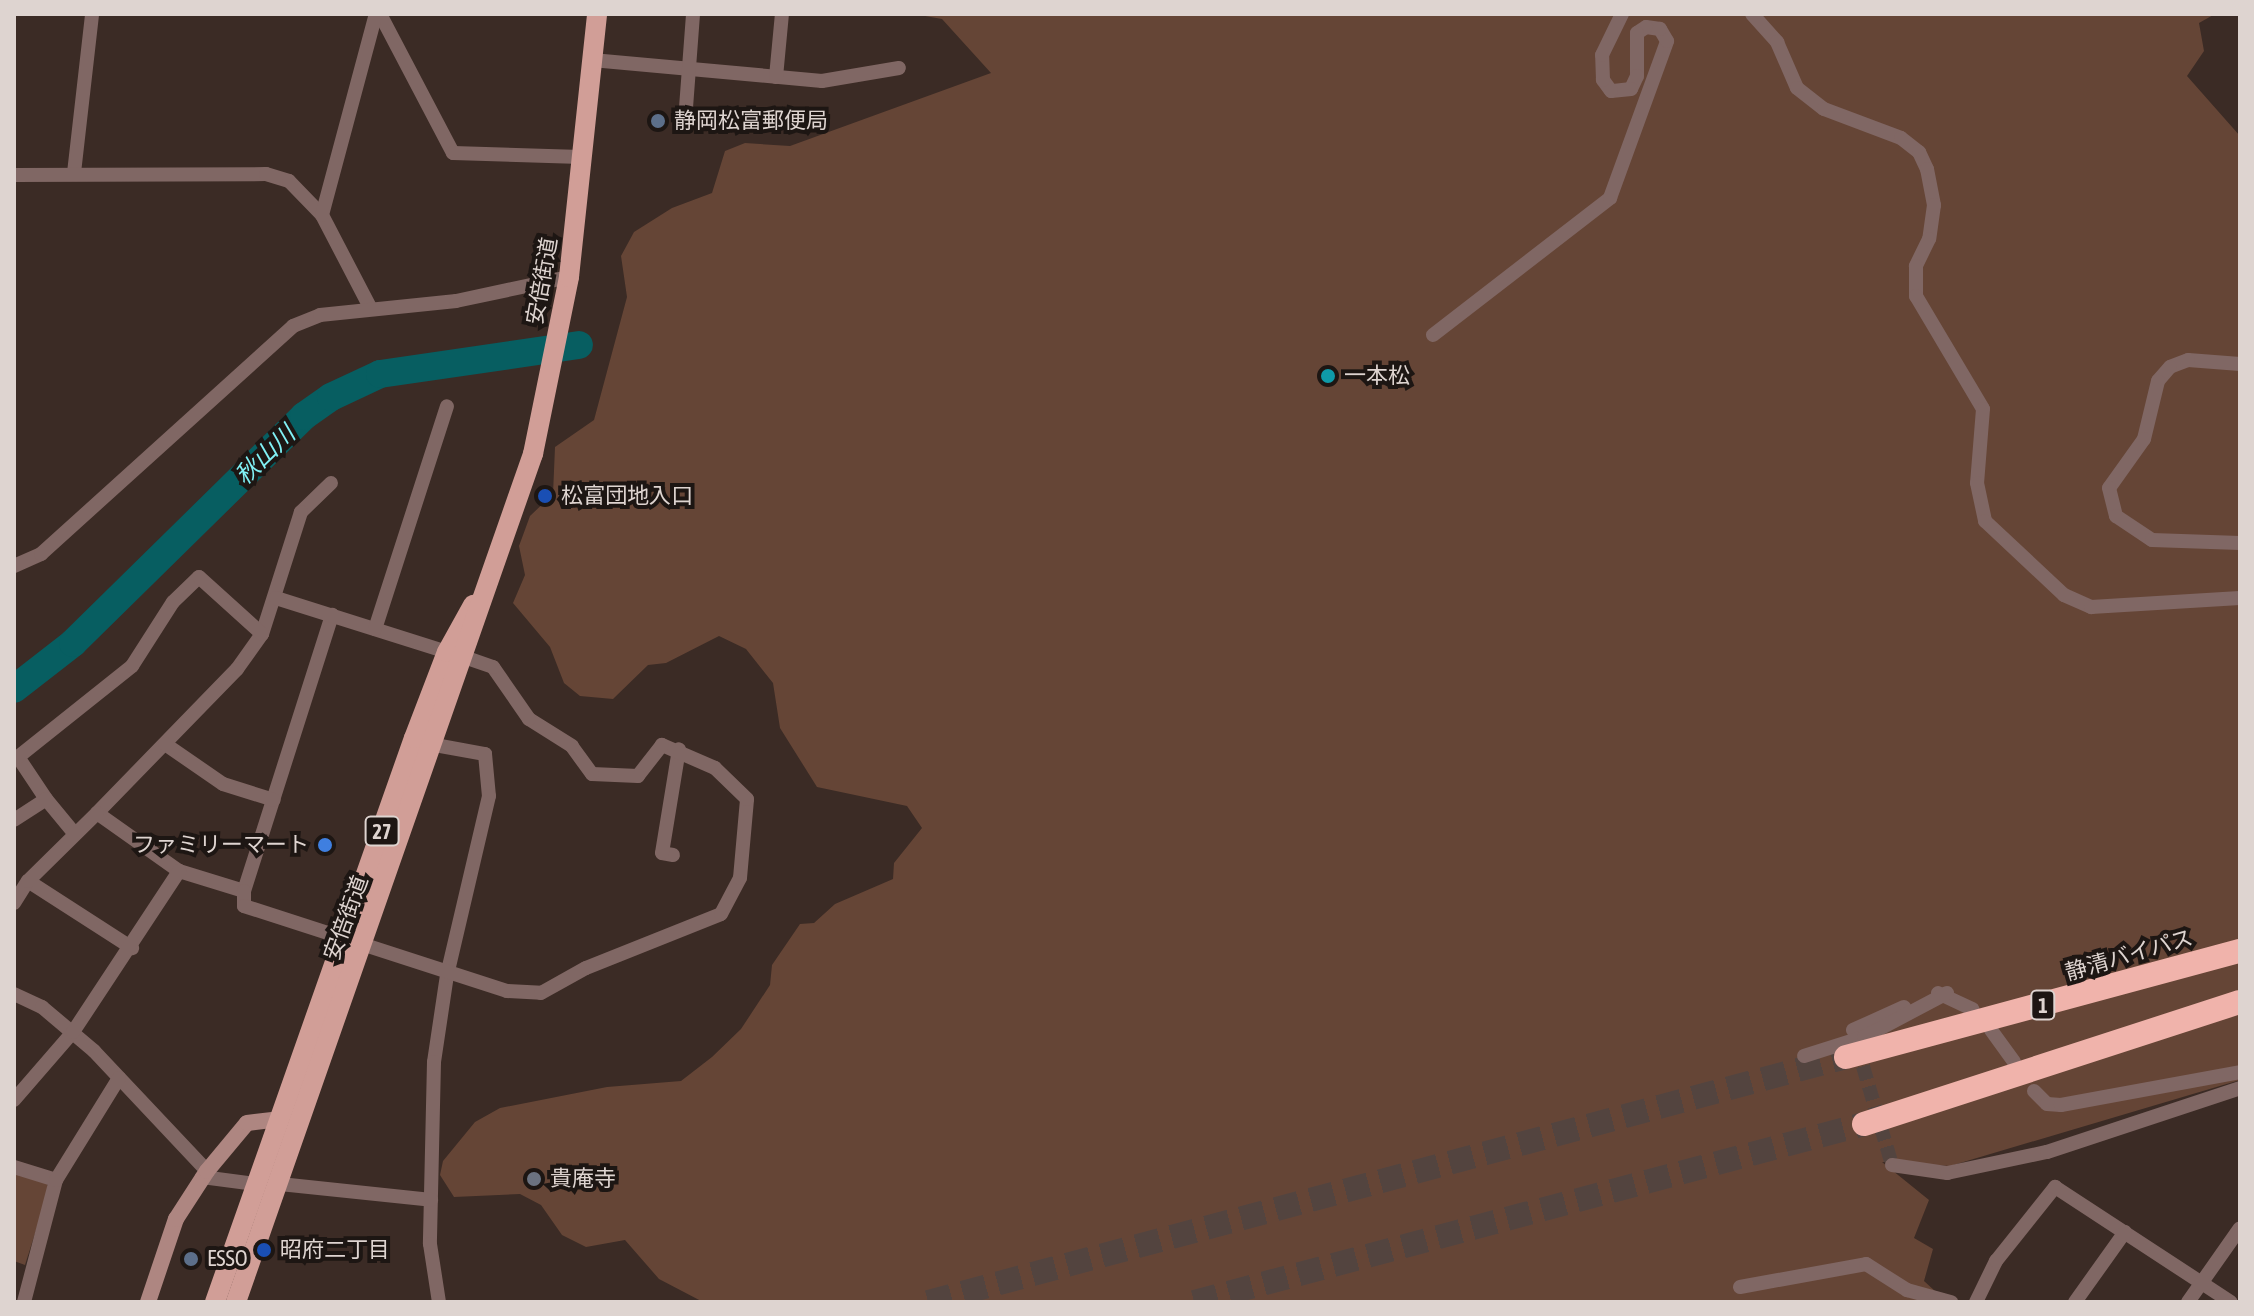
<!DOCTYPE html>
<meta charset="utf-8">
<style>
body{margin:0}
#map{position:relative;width:2254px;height:1316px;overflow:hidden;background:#3b2b25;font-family:"Asap Condensed","Noto Sans JP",sans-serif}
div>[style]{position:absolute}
.green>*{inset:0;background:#654536}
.river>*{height:28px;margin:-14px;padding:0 14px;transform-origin:14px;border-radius:14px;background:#075e61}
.street-tunnel>*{height:14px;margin-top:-7px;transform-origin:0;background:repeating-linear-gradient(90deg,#53443f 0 14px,transparent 0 21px)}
.highway-tunnel>*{height:24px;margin-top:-12px;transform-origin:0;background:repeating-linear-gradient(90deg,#53443f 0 24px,transparent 0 36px)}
.street>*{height:14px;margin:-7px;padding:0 7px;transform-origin:7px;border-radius:7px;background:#806764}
.secondary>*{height:16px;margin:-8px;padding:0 8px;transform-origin:8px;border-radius:8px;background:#ae8681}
.primary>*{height:20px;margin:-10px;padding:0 10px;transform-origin:10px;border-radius:10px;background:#d19e97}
.highway>*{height:24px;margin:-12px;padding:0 12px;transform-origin:12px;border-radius:12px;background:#f0b3ab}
.dots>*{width:22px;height:22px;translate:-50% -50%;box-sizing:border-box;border:4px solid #1d1613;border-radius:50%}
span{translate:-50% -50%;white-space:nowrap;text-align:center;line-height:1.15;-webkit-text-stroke:8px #1d1613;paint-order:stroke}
.shield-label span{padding:2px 6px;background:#1d1613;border:2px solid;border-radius:6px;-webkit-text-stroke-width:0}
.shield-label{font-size:20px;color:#ded4d0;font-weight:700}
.poi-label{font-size:22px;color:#ded4d0}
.left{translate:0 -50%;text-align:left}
.right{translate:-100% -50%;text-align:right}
.street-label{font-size:22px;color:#ded4d0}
.water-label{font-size:24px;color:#81f1f5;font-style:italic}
.frame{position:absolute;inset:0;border:16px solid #ded4d0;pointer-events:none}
</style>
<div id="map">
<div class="green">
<i style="clip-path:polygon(914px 14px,2215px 14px,2199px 23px,2204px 51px,2187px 76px,2240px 136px,2240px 1080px,1950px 1166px,1882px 1162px,1929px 1200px,1914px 1238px,1933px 1249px,1924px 1281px,1947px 1302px,703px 1302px,659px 1279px,625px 1240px,586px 1247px,562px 1235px,541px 1205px,520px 1194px,454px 1197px,440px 1175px,443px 1161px,475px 1122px,500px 1108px,607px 1087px,681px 1081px,712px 1057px,741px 1029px,770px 985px,772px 965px,800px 924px,814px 923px,835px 904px,893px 879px,894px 863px,922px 828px,907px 806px,817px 787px,780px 728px,773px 683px,746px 649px,719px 636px,666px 663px,648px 665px,613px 699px,580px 696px,564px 683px,550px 647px,513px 603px,525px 575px,519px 546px,530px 516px,553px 494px,555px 447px,594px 420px,627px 297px,621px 256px,634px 232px,672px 208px,712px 193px,725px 151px,745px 143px,790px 146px,991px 73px,942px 19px)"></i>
<i style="clip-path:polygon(14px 1170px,45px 1179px,49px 1189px,25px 1265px,14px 1261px)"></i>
</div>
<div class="river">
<i style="left:14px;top:689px;width:75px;rotate:-37.9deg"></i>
<i style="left:73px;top:643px;width:324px;rotate:-44.5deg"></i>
<i style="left:304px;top:416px;width:33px;rotate:-35deg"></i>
<i style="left:331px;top:397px;width:54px;rotate:-25.1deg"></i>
<i style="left:380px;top:374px;width:201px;rotate:-8.3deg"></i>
</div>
<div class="street-tunnel">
<i style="left:1857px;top:1046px;width:124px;rotate:73.6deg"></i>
</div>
<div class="highway-tunnel">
<i style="left:928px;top:1302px;width:950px;rotate:-14.94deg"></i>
<i style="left:1194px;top:1302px;width:693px;rotate:-14.88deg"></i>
</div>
<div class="street">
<i style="left:380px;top:14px;width:157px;rotate:62.3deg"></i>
<i style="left:453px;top:153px;width:128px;rotate:1.8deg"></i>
<i style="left:1752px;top:14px;width:38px;rotate:48deg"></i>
<i style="left:1777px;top:42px;width:50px;rotate:66.5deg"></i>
<i style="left:1797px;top:88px;width:34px;rotate:38deg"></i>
<i style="left:1824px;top:109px;width:82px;rotate:20.6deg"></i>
<i style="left:1901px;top:138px;width:23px;rotate:38deg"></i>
<i style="left:1919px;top:152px;width:19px;rotate:65deg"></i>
<i style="left:1927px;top:169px;width:37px;rotate:79deg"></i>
<i style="left:1934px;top:205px;width:34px;rotate:98deg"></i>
<i style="left:1929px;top:239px;width:30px;rotate:116deg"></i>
<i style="left:1916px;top:266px;width:30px;rotate:90deg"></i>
<i style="left:1916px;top:296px;width:131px;rotate:59.3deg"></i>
<i style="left:1983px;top:409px;width:74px;rotate:94.6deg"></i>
<i style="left:1977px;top:483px;width:39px;rotate:78deg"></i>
<i style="left:1985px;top:521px;width:108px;rotate:43.1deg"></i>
<i style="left:2064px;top:595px;width:30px;rotate:24deg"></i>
<i style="left:2091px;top:607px;width:149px;rotate:-3.5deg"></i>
<i style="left:592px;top:60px;width:231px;rotate:5.2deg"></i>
<i style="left:822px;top:81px;width:78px;rotate:-9.6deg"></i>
<i style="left:776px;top:77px;width:63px;rotate:-84.6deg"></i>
<i style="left:685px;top:121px;width:107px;rotate:-85.7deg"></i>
<i style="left:74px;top:173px;width:160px;rotate:-83.5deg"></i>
<i style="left:14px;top:175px;width:252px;rotate:-0.2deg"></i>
<i style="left:266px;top:174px;width:24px;rotate:17deg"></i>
<i style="left:289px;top:181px;width:47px;rotate:45.9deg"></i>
<i style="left:322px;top:215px;width:106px;rotate:62.5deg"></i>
<i style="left:322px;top:215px;width:208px;rotate:-75deg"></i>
<i style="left:1433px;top:335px;width:224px;rotate:-37.7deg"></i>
<i style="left:1610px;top:198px;width:167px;rotate:-70deg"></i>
<i style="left:1667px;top:41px;width:14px;rotate:-120deg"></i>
<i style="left:1660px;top:29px;width:14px;rotate:-172deg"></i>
<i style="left:1646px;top:27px;width:11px;rotate:146deg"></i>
<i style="left:1637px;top:33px;width:43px;rotate:90deg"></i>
<i style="left:1637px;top:76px;width:14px;rotate:115deg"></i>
<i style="left:1631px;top:89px;width:20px;rotate:174deg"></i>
<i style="left:1611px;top:91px;width:14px;rotate:-126deg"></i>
<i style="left:1603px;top:80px;width:25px;rotate:-92deg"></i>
<i style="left:1602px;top:55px;width:46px;rotate:-64deg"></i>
<i style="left:2240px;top:364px;width:52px;rotate:-175.6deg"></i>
<i style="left:2188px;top:360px;width:19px;rotate:159deg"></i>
<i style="left:2170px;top:367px;width:18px;rotate:131deg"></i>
<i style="left:2158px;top:381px;width:60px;rotate:103.6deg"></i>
<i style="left:2144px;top:439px;width:60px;rotate:125.5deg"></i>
<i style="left:2109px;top:488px;width:29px;rotate:76deg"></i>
<i style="left:2116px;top:516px;width:43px;rotate:33.7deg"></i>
<i style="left:2152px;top:540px;width:88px;rotate:2deg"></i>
<i style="left:331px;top:483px;width:42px;rotate:136deg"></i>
<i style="left:301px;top:512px;width:128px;rotate:107.7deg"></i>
<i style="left:262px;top:634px;width:43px;rotate:125.5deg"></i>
<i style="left:237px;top:669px;width:201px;rotate:134.2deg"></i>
<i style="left:97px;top:813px;width:100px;rotate:35.3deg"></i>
<i style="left:179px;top:871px;width:68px;rotate:17.1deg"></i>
<i style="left:244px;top:891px;width:290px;rotate:-72.3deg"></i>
<i style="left:14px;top:566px;width:30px;rotate:-24deg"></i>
<i style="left:41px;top:554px;width:340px;rotate:-42.1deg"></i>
<i style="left:293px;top:326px;width:29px;rotate:-22deg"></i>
<i style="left:320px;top:315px;width:137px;rotate:-5.9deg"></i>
<i style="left:456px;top:301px;width:116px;rotate:-12deg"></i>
<i style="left:276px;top:598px;width:179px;rotate:17.5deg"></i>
<i style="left:375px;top:629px;width:234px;rotate:-72.1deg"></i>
<i style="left:165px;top:744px;width:70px;rotate:34.6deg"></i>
<i style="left:223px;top:784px;width:53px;rotate:17.4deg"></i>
<i style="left:435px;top:745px;width:51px;rotate:10.2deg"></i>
<i style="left:485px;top:754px;width:42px;rotate:84.6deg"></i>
<i style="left:489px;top:796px;width:184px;rotate:103.2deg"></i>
<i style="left:447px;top:975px;width:88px;rotate:98.5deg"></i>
<i style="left:434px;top:1062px;width:182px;rotate:91.3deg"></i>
<i style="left:430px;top:1244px;width:59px;rotate:81.2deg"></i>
<i style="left:46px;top:799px;width:50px;rotate:-123.7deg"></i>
<i style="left:18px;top:757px;width:146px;rotate:-38.6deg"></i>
<i style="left:132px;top:666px;width:76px;rotate:-57.4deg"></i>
<i style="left:173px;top:602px;width:36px;rotate:-44deg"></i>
<i style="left:199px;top:577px;width:85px;rotate:42.1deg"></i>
<i style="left:14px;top:820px;width:38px;rotate:-33deg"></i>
<i style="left:46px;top:799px;width:45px;rotate:50.4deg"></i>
<i style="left:673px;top:855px;width:11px;rotate:-170deg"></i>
<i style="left:662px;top:853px;width:105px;rotate:-80.7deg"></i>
<i style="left:28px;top:881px;width:124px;rotate:32.8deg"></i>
<i style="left:244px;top:891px;width:15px;rotate:90deg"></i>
<i style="left:244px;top:906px;width:276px;rotate:17.9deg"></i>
<i style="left:507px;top:991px;width:34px;rotate:3deg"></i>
<i style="left:541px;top:993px;width:51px;rotate:-29.1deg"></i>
<i style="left:586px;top:968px;width:145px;rotate:-21.8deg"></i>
<i style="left:721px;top:914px;width:41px;rotate:-62.2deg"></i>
<i style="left:740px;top:878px;width:79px;rotate:-84.9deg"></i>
<i style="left:747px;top:799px;width:45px;rotate:-135.9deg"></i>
<i style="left:715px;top:768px;width:58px;rotate:-156.5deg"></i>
<i style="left:662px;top:745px;width:39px;rotate:128deg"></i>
<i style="left:638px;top:776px;width:46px;rotate:-177.5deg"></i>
<i style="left:592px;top:774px;width:34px;rotate:-126deg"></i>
<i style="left:572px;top:746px;width:51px;rotate:-147.9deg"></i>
<i style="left:529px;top:719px;width:63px;rotate:-124.7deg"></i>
<i style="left:493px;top:667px;width:31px;rotate:-161deg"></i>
<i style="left:14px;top:903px;width:26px;rotate:-58deg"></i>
<i style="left:28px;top:881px;width:97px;rotate:-44.6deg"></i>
<i style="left:1938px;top:993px;width:38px;rotate:25deg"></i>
<i style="left:14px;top:994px;width:31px;rotate:25deg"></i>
<i style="left:42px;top:1007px;width:68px;rotate:40.2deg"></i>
<i style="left:94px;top:1051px;width:165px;rotate:46.7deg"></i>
<i style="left:1853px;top:1030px;width:56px;rotate:-24.3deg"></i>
<i style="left:1991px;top:1030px;width:39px;rotate:54deg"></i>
<i style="left:1804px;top:1056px;width:63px;rotate:-17.6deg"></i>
<i style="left:1864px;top:1037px;width:94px;rotate:-27.9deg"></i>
<i style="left:2034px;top:1091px;width:18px;rotate:45deg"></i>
<i style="left:2047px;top:1104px;width:14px;rotate:4deg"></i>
<i style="left:2061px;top:1105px;width:182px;rotate:-10.4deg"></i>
<i style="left:14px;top:1100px;width:90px;rotate:-49.1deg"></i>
<i style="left:73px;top:1032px;width:193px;rotate:-56.6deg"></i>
<i style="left:1892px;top:1165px;width:56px;rotate:8.3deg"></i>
<i style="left:1947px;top:1173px;width:102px;rotate:-11.9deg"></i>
<i style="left:2047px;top:1152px;width:203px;rotate:-18.3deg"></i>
<i style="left:14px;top:1167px;width:44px;rotate:17.2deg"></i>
<i style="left:56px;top:1180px;width:126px;rotate:104.7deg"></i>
<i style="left:202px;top:1177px;width:54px;rotate:7.4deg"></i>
<i style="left:56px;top:1180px;width:120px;rotate:-58.3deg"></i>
<i style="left:280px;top:1184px;width:152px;rotate:6deg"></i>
<i style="left:1740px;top:1287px;width:128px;rotate:-10.3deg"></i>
<i style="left:1866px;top:1264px;width:49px;rotate:32.4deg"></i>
<i style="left:1907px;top:1290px;width:46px;rotate:15.3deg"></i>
<i style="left:1976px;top:1302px;width:46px;rotate:-64deg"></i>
<i style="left:1996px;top:1261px;width:95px;rotate:-51.4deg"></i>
<i style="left:2055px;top:1187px;width:210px;rotate:33.2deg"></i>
<i style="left:2075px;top:1302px;width:86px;rotate:-54.5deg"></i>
<i style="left:2188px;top:1302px;width:90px;rotate:-54.9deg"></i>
</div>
<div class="secondary">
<i style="left:148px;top:1302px;width:88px;rotate:-71.4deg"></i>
<i style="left:176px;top:1219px;width:57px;rotate:-57.1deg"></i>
<i style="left:207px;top:1171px;width:62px;rotate:-50.2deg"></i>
<i style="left:247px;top:1123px;width:32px;rotate:-7deg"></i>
</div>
<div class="primary">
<i style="left:215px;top:1302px;width:598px;rotate:-70.57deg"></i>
<i style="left:414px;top:738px;width:92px;rotate:-69deg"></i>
<i style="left:447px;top:652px;width:54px;rotate:-61deg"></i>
<i style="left:236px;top:1302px;width:899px;rotate:-70.7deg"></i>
<i style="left:533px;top:454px;width:181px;rotate:-78.5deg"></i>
<i style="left:569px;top:277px;width:264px;rotate:-83.9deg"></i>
</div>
<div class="highway">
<i style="left:1846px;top:1057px;width:408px;rotate:-15.1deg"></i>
<i style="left:1864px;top:1124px;width:395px;rotate:-18deg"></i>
</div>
<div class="dots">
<i style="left:658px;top:121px;background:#5c6f8a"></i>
<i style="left:1328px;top:376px;background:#0f9aa8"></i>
<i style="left:545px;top:496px;background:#1a4fb4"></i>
<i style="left:325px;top:845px;background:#3f7fe0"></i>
<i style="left:534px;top:1179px;background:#6b7280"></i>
<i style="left:264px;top:1250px;background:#1a4fb4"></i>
<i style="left:191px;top:1259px;background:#5c6f8a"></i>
</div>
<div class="shield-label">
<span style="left:382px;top:831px">27</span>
<span style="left:2043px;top:1005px">1</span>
</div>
<div class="poi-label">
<span class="left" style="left:674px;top:121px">静岡松富郵便局</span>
<span class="left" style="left:1344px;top:376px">一本松</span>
<span class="left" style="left:561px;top:496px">松富団地入口</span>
<span class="right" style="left:309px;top:845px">ファミリーマート</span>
<span class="left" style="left:550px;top:1179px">貴庵寺</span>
<span class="left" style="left:280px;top:1250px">昭府二丁目</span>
<span class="left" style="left:207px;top:1259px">ESSO</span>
</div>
<div class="street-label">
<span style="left:542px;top:281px;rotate:-80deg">安倍街道</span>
<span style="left:346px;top:918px;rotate:-70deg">安倍街道</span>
<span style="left:2129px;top:955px;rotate:-16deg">静清バイパス</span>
</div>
<div class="water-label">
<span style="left:265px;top:455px;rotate:-44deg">秋山川</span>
</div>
<div class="frame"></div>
</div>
